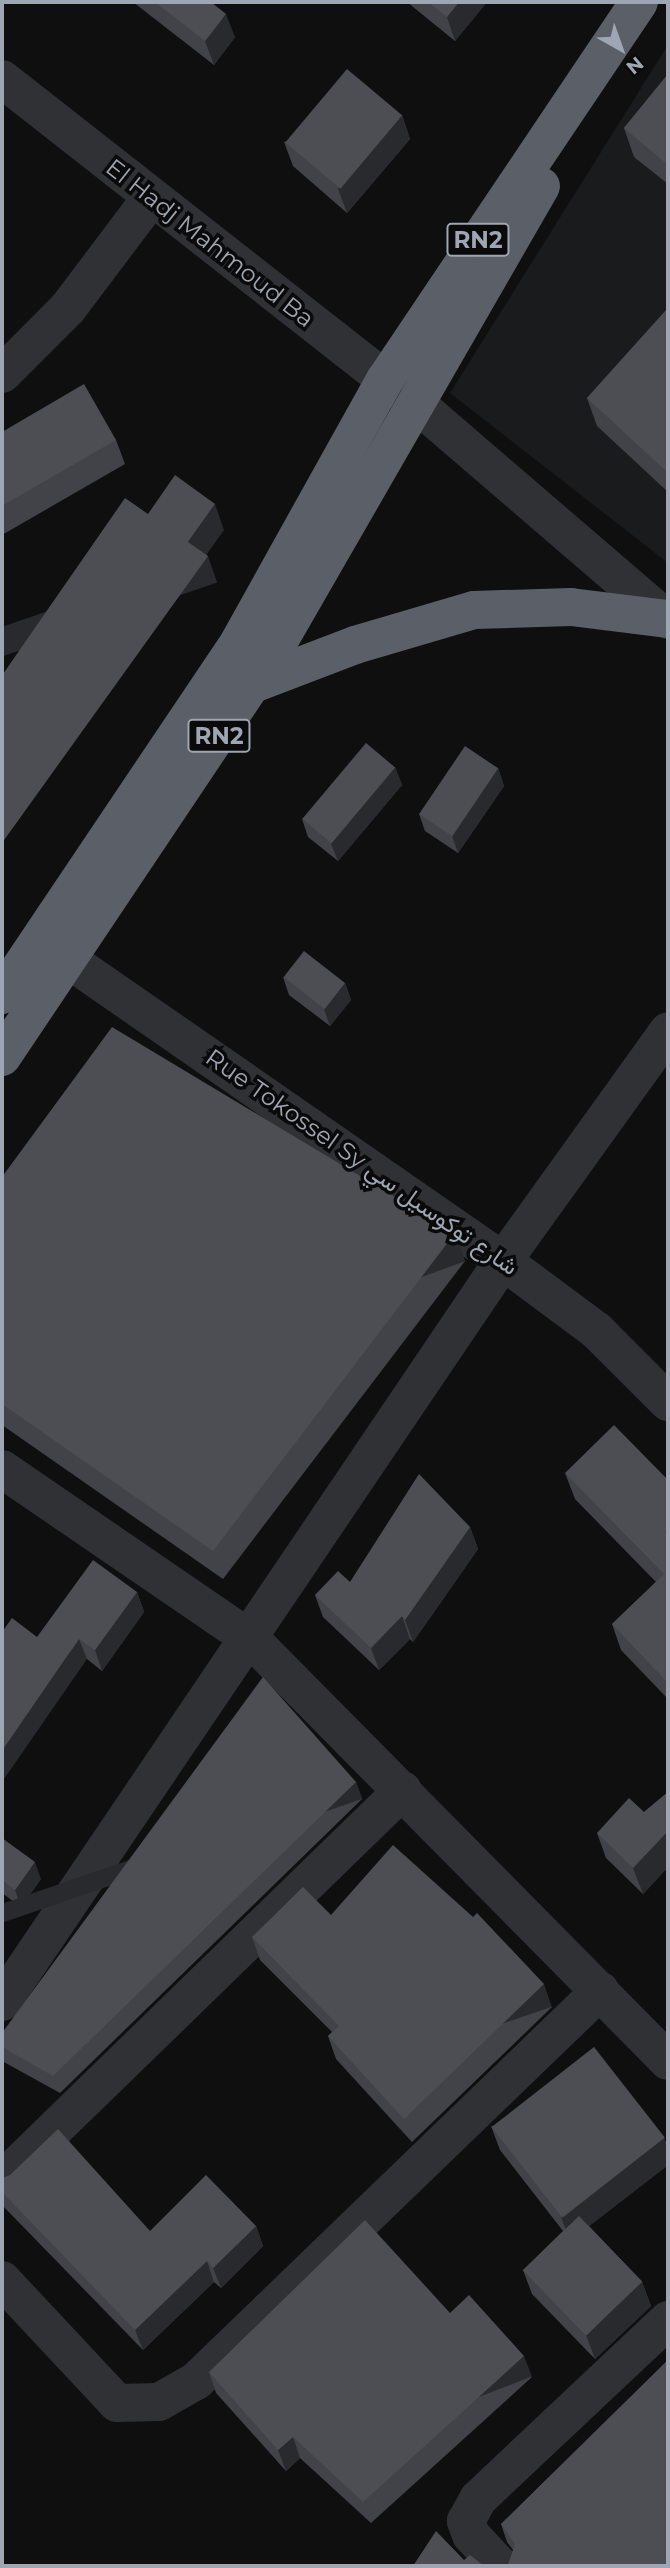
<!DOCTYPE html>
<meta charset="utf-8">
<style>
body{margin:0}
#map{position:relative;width:670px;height:2568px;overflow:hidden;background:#0f0f10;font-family:Montserrat,Vazirmatn,sans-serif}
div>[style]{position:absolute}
.built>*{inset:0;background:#1a1b1d}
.minor>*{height:38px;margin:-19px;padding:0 19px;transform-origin:19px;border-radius:19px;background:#2f3135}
.highway>*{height:38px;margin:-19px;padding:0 19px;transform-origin:19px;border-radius:19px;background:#5b5f67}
.wall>*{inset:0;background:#424349}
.shaded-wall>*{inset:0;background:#292a2d;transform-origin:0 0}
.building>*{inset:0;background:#4c4e54;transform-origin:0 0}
span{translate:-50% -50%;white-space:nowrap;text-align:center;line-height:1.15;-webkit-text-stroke:7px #0a0a0b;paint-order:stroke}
.shield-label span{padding:2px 5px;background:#0a0a0b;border:2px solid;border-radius:5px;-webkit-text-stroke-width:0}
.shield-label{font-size:23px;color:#9ea6b3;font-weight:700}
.street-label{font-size:24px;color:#9ea6b3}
.frame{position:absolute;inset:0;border:4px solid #9ea6b3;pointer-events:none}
.north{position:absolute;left:586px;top:14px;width:70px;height:70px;-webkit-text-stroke:5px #0a0a0b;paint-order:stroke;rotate:140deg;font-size:19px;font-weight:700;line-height:28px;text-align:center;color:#9ea6b3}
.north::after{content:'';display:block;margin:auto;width:24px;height:32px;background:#9ea6b3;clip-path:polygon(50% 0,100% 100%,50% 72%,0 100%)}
</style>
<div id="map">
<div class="built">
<i style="clip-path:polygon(668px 45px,668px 563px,450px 393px)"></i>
</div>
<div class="minor">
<i style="left:2px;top:79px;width:530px;rotate:38.1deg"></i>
<i style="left:419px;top:406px;width:328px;rotate:40.7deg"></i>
<i style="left:2px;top:374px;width:93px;rotate:-45deg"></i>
<i style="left:68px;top:308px;width:138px;rotate:-53deg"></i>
<i style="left:40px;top:940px;width:563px;rotate:34.73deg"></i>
<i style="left:503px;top:1261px;width:116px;rotate:36.6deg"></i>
<i style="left:596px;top:1330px;width:102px;rotate:45deg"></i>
<i style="left:2px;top:1469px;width:303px;rotate:34.4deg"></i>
<i style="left:252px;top:1640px;width:592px;rotate:45.34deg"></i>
<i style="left:2px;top:2002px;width:894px;rotate:-55.94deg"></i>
<i style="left:503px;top:1261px;width:283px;rotate:-54.3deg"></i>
<i style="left:2px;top:2180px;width:559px;rotate:-44.2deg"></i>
<i style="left:2px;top:2280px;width:168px;rotate:46.9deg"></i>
<i style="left:117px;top:2403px;width:42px;rotate:-1.4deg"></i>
<i style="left:159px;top:2402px;width:43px;rotate:-29.6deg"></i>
<i style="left:196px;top:2381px;width:562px;rotate:-43.99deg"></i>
<i style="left:500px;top:2566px;width:42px;rotate:-133.1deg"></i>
<i style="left:471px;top:2535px;width:15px;rotate:-110deg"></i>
<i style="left:466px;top:2521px;width:25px;rotate:-61deg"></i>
<i style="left:478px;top:2499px;width:261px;rotate:-43.3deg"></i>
</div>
<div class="highway">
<i style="left:245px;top:687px;width:118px;rotate:-20.9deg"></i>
<i style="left:355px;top:645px;width:124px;rotate:-16.4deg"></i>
<i style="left:474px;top:610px;width:97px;rotate:-1.8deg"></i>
<i style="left:571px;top:607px;width:97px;rotate:7.1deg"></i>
<i style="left:2px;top:995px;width:425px;rotate:-56.1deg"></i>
<i style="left:239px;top:642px;width:300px;rotate:-60.9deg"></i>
<i style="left:385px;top:380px;width:455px;rotate:-56.1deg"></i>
<i style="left:2px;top:1057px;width:484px;rotate:-56.2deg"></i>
<i style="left:271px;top:655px;width:541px;rotate:-60.07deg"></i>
</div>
<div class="wall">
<i style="clip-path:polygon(133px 2px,211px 2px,235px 37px,214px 65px)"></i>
<i style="clip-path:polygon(407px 2px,487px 2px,455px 41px)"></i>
<i style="clip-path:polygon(668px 74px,668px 184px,634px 157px,624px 128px)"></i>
<i style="clip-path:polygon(402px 115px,410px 139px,347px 213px,293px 166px,284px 142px)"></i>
<i style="clip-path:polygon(668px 308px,668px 492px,597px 426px,587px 398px)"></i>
<i style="clip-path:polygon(2px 432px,116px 440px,125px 464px,2px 535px)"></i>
<i style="clip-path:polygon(395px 767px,402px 785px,338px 861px,308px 837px,302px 819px)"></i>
<i style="clip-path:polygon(498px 768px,504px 786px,458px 853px,425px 831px,419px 814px)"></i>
<i style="clip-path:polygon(283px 977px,345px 983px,351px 1000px,330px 1026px,289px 995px)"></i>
<i style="clip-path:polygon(2px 1177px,465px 1261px,223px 1579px,2px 1425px)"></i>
<i style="clip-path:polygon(565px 1473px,668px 1480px,668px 1699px,621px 1650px,612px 1624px,656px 1582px,575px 1499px)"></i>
<i style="clip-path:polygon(470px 1527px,478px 1549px,413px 1642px,410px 1639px,379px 1670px,323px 1617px,315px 1595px,350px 1582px)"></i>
<i style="clip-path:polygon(137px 1592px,144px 1612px,102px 1671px,87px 1659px,37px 1637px)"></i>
<i style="clip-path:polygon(356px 1782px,362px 1799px,60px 2093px,2px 2061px,2px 2033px)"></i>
<i style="clip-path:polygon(668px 1792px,668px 1867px,643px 1894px,606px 1858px,597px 1833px,644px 1812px)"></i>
<i style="clip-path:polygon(2px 1838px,41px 1879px,21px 1907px,2px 1893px)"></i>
<i style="clip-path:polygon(331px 1915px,552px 2007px,412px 2142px,336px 2059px,328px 2036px,332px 2032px,260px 1960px,252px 1937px)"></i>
<i style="clip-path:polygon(491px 2126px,664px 2138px,668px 2149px,668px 2165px,589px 2226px,642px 2282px,651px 2306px,595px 2359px,532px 2294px,523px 2270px,563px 2231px,500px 2150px)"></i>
<i style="clip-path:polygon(2px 2178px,150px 2231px,256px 2226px,263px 2246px,221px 2288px,214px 2282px,143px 2350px,2px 2205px)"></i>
<i style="clip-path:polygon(450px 2313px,532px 2377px,371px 2523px,300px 2458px,286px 2471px,216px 2393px,209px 2372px)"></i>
<i style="clip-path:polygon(668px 2360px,508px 2565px,513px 2550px,507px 2542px,501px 2524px)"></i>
</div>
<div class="shaded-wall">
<i style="clip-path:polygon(459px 2px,487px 2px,455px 41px,447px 17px)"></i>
<i style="clip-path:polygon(226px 14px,235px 37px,214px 65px,205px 41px)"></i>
<i style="clip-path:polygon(402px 115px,410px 139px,347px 213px,338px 189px)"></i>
<i style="clip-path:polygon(215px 504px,224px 530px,197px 568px,188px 542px)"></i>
<i style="left:208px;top:556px;width:28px;height:353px;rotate:71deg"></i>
<i style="clip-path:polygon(395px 767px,402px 785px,338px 861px,331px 844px)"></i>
<i style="clip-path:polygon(498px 768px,504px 786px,458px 853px,452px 836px)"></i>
<i style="clip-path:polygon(345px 983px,351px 1000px,330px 1026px,324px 1009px)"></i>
<i style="left:455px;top:1233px;width:30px;height:400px;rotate:70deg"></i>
<i style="clip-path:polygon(470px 1527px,478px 1549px,413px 1642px,405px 1620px)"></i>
<i style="clip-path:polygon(137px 1592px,144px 1612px,102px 1671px,95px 1650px)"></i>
<i style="clip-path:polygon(402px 1616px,410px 1639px,379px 1670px,371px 1648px)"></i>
<i style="clip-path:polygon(79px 1639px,87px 1659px,2px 1782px,2px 1751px)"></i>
<i style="left:356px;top:1782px;width:18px;height:422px;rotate:71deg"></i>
<i style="clip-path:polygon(668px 1831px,668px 1867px,643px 1894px,633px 1868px)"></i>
<i style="clip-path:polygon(35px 1862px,41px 1879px,21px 1907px,15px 1890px)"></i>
<i style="left:544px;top:1984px;width:24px;height:194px;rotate:71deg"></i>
<i style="clip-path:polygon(664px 2138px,668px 2149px,668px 2165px,570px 2241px,561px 2217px)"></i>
<i style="clip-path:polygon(256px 2226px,263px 2246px,221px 2288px,213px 2268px)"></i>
<i style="clip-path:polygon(207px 2261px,214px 2282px,143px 2350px,135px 2330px)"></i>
<i style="clip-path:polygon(642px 2282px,651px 2306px,595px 2359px,586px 2335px)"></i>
<i style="left:524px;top:2356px;width:22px;height:217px;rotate:69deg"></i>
<i style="clip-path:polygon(293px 2437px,300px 2458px,286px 2471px,278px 2450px)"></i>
</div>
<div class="building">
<i style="clip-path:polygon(155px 2px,211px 2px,226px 14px,205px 41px)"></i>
<i style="clip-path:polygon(428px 2px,459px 2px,447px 17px)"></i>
<i style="left:347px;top:69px;width:72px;height:96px;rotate:40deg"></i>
<i style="clip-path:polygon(668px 74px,668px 165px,624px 128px)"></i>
<i style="clip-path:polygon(668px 308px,668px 469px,666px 471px,587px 398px)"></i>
<i style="clip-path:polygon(84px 384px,116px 440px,2px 506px,2px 432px)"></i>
<i style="clip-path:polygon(175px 475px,215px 504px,188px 542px,208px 556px,2px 843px,2px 674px,3px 674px,125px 498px,148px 514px)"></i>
<i style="left:366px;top:743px;width:38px;height:99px;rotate:40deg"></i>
<i style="left:465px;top:746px;width:40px;height:82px;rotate:34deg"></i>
<i style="left:304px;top:951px;width:52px;height:33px;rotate:38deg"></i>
<i style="clip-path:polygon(112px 1027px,455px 1233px,213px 1551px,2px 1404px,2px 1177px)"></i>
<i style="clip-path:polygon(614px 1425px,668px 1480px,668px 1528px,665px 1532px,668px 1536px,668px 1683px,612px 1624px,664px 1574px,565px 1473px)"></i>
<i style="clip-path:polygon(419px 1474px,470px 1527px,405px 1620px,402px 1616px,371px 1648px,315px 1595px,338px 1571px,350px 1582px)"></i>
<i style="clip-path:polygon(93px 1560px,137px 1592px,95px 1650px,79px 1639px,2px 1751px,2px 1632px,12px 1618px,37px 1637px)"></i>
<i style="clip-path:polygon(263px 1677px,356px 1782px,53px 2076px,2px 2047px,2px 2033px)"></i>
<i style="clip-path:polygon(668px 1792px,668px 1831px,633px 1868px,597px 1833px,629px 1798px,644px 1812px)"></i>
<i style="clip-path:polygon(2px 1838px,35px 1862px,15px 1890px,2px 1880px)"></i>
<i style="clip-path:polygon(393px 1845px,473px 1917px,477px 1913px,544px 1984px,404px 2119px,328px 2036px,339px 2026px,252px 1937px,303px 1887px,331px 1915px)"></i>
<i style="left:594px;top:2047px;width:115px;height:130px;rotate:52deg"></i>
<i style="clip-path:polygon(58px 2129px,150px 2231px,206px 2175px,256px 2226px,213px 2268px,207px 2261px,135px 2330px,2px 2192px,2px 2178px,10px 2175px)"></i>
<i style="left:579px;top:2216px;width:91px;height:78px;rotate:46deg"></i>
<i style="clip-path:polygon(365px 2220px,450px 2313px,469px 2295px,524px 2356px,363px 2502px,293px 2437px,278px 2450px,209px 2372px)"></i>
<i style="clip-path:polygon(668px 2360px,668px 2566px,503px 2566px,508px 2565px,515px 2544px,501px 2524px)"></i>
<i style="clip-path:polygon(436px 2531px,464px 2560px,470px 2555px,484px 2566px,413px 2566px)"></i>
</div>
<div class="shield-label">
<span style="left:478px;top:240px">RN2</span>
<span style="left:219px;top:736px">RN2</span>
</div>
<div class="street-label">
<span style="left:210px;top:243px;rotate:38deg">El Hadj Mahmoud Ba</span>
<span style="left:362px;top:1162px;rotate:35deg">Rue Tokossel Sy شارع توكوسيل سي</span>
</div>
<div class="frame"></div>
<div class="north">N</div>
</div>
